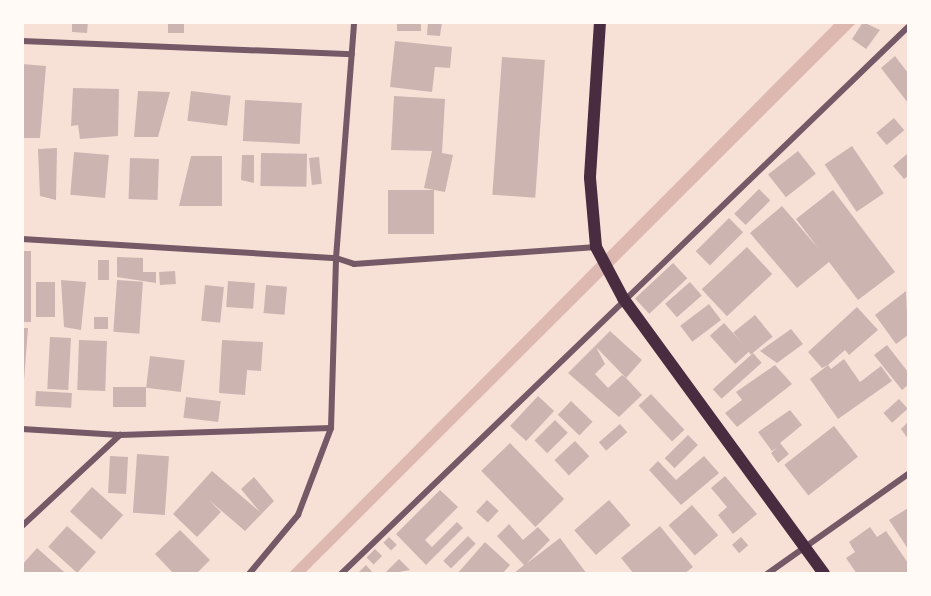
<!DOCTYPE html>
<style>
body{margin:0}
#map{position:relative;width:931px;height:596px;overflow:hidden;background:#f7e1d7;font-family:Helvetica,sans-serif}
div>[style]{position:absolute}
.water>*{inset:0;background:#dcb8b0}
.building>*{inset:0;background:#ccb4b1;transform-origin:0 0}
.minor>*{height:6px;margin:-3px;padding:0 3px;transform-origin:3px;border-radius:3px;background:#755966}
.secondary>*{height:12px;margin:-6px;padding:0 6px;transform-origin:6px;border-radius:6px;background:#4a2c40}
span{translate:-50% -50%;white-space:nowrap;text-align:center;line-height:1.15;-webkit-text-stroke:4.5px #fffaf5;paint-order:stroke}
.frame{position:absolute;inset:0;border:24px solid #fffaf5;pointer-events:none}
</style>
<div id="map">
<div class="water">
<i style="clip-path:polygon(835px 23px,856px 23px,305px 573px,288px 574px)"></i>
</div>
<div class="building">
<i style="clip-path:polygon(72px 22px,88px 22px,87px 33px,72px 32px)"></i>
<i style="left:168px;top:22px;width:16px;height:11px"></i>
<i style="left:397px;top:22px;width:24px;height:9px"></i>
<i style="clip-path:polygon(428px 22px,442px 22px,440px 36px,427px 35px)"></i>
<i style="clip-path:polygon(863px 22px,880px 30px,866px 49px,852px 39px)"></i>
<i style="clip-path:polygon(395px 41px,452px 47px,450px 68px,435px 67px,432px 92px,390px 87px)"></i>
<i style="clip-path:polygon(895px 56px,908px 73px,908px 103px,881px 68px)"></i>
<i style="left:502px;top:57px;width:43px;height:138px;rotate:4deg"></i>
<i style="clip-path:polygon(22px 64px,46px 66px,40px 138px,22px 138px)"></i>
<i style="clip-path:polygon(73px 88px,119px 89px,118px 136px,80px 139px,78px 125px,71px 126px)"></i>
<i style="clip-path:polygon(138px 91px,170px 92px,158px 137px,134px 137px)"></i>
<i style="left:191px;top:91px;width:40px;height:30px;rotate:7deg"></i>
<i style="clip-path:polygon(394px 96px,445px 99px,442px 153px,453px 155px,445px 192px,424px 188px,432px 151px,391px 150px)"></i>
<i style="left:245px;top:100px;width:57px;height:41px;rotate:3deg"></i>
<i style="left:894px;top:118px;width:16px;height:23px;rotate:50deg"></i>
<i style="left:852px;top:146px;width:57px;height:33px;rotate:56deg"></i>
<i style="clip-path:polygon(57px 148px,56px 200px,40px 196px,38px 149px)"></i>
<i style="left:798px;top:151px;width:29px;height:38px;rotate:52deg"></i>
<i style="left:74px;top:152px;width:35px;height:43px;rotate:5deg"></i>
<i style="left:261px;top:153px;width:46px;height:33px;rotate:1deg"></i>
<i style="clip-path:polygon(908px 153px,908px 176px,904px 179px,893px 166px)"></i>
<i style="clip-path:polygon(242px 155px,254px 155px,254px 183px,241px 180px)"></i>
<i style="clip-path:polygon(191px 156px,222px 156px,222px 206px,179px 206px)"></i>
<i style="left:319px;top:157px;width:27px;height:10px;rotate:84deg"></i>
<i style="left:130px;top:158px;width:29px;height:41px;rotate:2deg"></i>
<i style="left:759px;top:189px;width:16px;height:35px;rotate:45deg"></i>
<i style="left:388px;top:190px;width:46px;height:44px"></i>
<i style="clip-path:polygon(833px 190px,895px 272px,858px 300px,829px 262px,797px 288px,750px 233px,782px 206px,818px 248px,796px 219px)"></i>
<i style="left:729px;top:218px;width:20px;height:47px;rotate:45deg"></i>
<i style="left:747px;top:247px;width:37px;height:62px;rotate:47deg"></i>
<i style="left:22px;top:251px;width:9px;height:71px"></i>
<i style="clip-path:polygon(117px 257px,143px 258px,143px 272px,156px 272px,156px 283px,117px 277px)"></i>
<i style="left:98px;top:260px;width:11px;height:20px"></i>
<i style="left:673px;top:263px;width:21px;height:52px;rotate:47deg"></i>
<i style="left:175px;top:271px;width:13px;height:16px;rotate:86deg"></i>
<i style="clip-path:polygon(61px 280px,86px 282px,81px 330px,64px 327px)"></i>
<i style="left:117px;top:280px;width:26px;height:52px;rotate:4deg"></i>
<i style="left:228px;top:281px;width:27px;height:26px;rotate:4deg"></i>
<i style="left:36px;top:282px;width:19px;height:35px"></i>
<i style="left:690px;top:282px;width:18px;height:33px;rotate:49deg"></i>
<i style="left:205px;top:285px;width:19px;height:36px;rotate:6deg"></i>
<i style="left:266px;top:285px;width:21px;height:28px;rotate:5deg"></i>
<i style="clip-path:polygon(906px 291px,908px 335px,896px 344px,875px 315px)"></i>
<i style="left:709px;top:304px;width:20px;height:36px;rotate:53deg"></i>
<i style="clip-path:polygon(857px 307px,878px 330px,849px 355px,845px 350px,828px 365px,831px 369px,844px 359px,860px 382px,881px 366px,892px 381px,838px 419px,810px 379px,828px 365px,822px 368px,808px 352px)"></i>
<i style="left:755px;top:315px;width:28px;height:28px;rotate:51deg"></i>
<i style="left:94px;top:317px;width:14px;height:12px"></i>
<i style="left:724px;top:323px;width:38px;height:19px;rotate:48deg"></i>
<i style="clip-path:polygon(22px 328px,28px 328px,24px 381px,22px 381px)"></i>
<i style="clip-path:polygon(791px 329px,803px 344px,777px 363px,760px 351px)"></i>
<i style="clip-path:polygon(evenodd,610px 331px,642px 360px,626px 378px,642px 395px,619px 417px,568px 373px,610px 331px,596px 347px,626px 378px,622px 375px,608px 388px,595px 374px,605px 364px,596px 347px)"></i>
<i style="left:50px;top:337px;width:21px;height:52px;rotate:3deg"></i>
<i style="left:79px;top:340px;width:28px;height:50px;rotate:2deg"></i>
<i style="clip-path:polygon(222px 340px,263px 342px,261px 371px,247px 370px,245px 395px,219px 393px)"></i>
<i style="clip-path:polygon(887px 345px,908px 372px,908px 385px,902px 390px,874px 355px)"></i>
<i style="left:753px;top:353px;width:13px;height:54px;rotate:48deg"></i>
<i style="left:150px;top:356px;width:35px;height:32px;rotate:7deg"></i>
<i style="clip-path:polygon(775px 365px,792px 384px,737px 427px,725px 413px,742px 400px,736px 392px)"></i>
<i style="left:113px;top:387px;width:33px;height:20px"></i>
<i style="left:36px;top:391px;width:36px;height:15px;rotate:3deg"></i>
<i style="left:651px;top:394px;width:49px;height:17px;rotate:47deg"></i>
<i style="left:538px;top:396px;width:22px;height:41px;rotate:43deg"></i>
<i style="left:186px;top:397px;width:35px;height:21px;rotate:7deg"></i>
<i style="left:899px;top:399px;width:13px;height:21px;rotate:48deg"></i>
<i style="left:571px;top:401px;width:30px;height:19px;rotate:44deg"></i>
<i style="clip-path:polygon(790px 410px,802px 425px,780px 443px,789px 454px,778px 463px,771px 453px,778px 447px,772px 451px,758px 432px)"></i>
<i style="left:555px;top:420px;width:18px;height:29px;rotate:45deg"></i>
<i style="clip-path:polygon(908px 422px,908px 439px,901px 429px)"></i>
<i style="left:620px;top:424px;width:11px;height:28px;rotate:49deg"></i>
<i style="left:834px;top:426px;width:39px;height:63px;rotate:52deg"></i>
<i style="left:688px;top:435px;width:14px;height:33px;rotate:45deg"></i>
<i style="left:575px;top:441px;width:21px;height:28px;rotate:47deg"></i>
<i style="left:510px;top:443px;width:78px;height:40px;rotate:46deg"></i>
<i style="left:137px;top:454px;width:32px;height:59px;rotate:4deg"></i>
<i style="left:110px;top:456px;width:18px;height:37px;rotate:3deg"></i>
<i style="clip-path:polygon(704px 456px,719px 473px,681px 505px,649px 470px,658px 461px,676px 480px)"></i>
<i style="clip-path:polygon(212px 471px,260px 512px,241px 489px,254px 477px,274px 501px,245px 531px,209px 500px,221px 512px,197px 537px,173px 514px)"></i>
<i style="clip-path:polygon(725px 476px,757px 514px,733px 534px,718px 515px,727px 507px,711px 488px)"></i>
<i style="left:92px;top:487px;width:42px;height:33px;rotate:42deg"></i>
<i style="clip-path:polygon(440px 490px,458px 507px,425px 540px,432px 547px,457px 522px,463px 528px,426px 565px,396px 534px)"></i>
<i style="left:487px;top:500px;width:16px;height:16px;rotate:43deg"></i>
<i style="left:609px;top:500px;width:33px;height:46px;rotate:49deg"></i>
<i style="left:692px;top:505px;width:40px;height:31px;rotate:49deg"></i>
<i style="clip-path:polygon(908px 508px,908px 549px,889px 520px)"></i>
<i style="clip-path:polygon(509px 524px,523px 540px,538px 527px,550px 540px,526px 564px,560px 538px,587px 574px,513px 574px,524px 565px,497px 536px)"></i>
<i style="left:67px;top:526px;width:39px;height:28px;rotate:42deg"></i>
<i style="clip-path:polygon(660px 526px,693px 567px,684px 574px,634px 574px,621px 558px)"></i>
<i style="clip-path:polygon(870px 527px,877px 537px,886px 531px,908px 563px,908px 574px,857px 574px,846px 558px,855px 552px,849px 542px)"></i>
<i style="clip-path:polygon(180px 530px,210px 560px,196px 574px,174px 574px,155px 554px)"></i>
<i style="left:468px;top:536px;width:11px;height:35px;rotate:45deg"></i>
<i style="left:389px;top:537px;width:11px;height:8px;rotate:45deg"></i>
<i style="left:741px;top:537px;width:11px;height:12px;rotate:49deg"></i>
<i style="clip-path:polygon(485px 542px,510px 565px,502px 574px,457px 574px)"></i>
<i style="clip-path:polygon(37px 548px,64px 572px,62px 574px,22px 574px,22px 565px)"></i>
<i style="left:375px;top:549px;width:10px;height:12px;rotate:45deg"></i>
<i style="clip-path:polygon(399px 559px,410px 570px,388px 574px,386px 572px)"></i>
<i style="clip-path:polygon(366px 565px,374px 574px,357px 574px)"></i>
</div>
<div class="minor">
<i style="left:22px;top:41px;width:330px;rotate:2.3deg"></i>
<i style="left:22px;top:239px;width:315px;rotate:3.5deg"></i>
<i style="left:336px;top:258px;width:19px;rotate:18deg"></i>
<i style="left:354px;top:264px;width:243px;rotate:-4deg"></i>
<i style="left:22px;top:429px;width:98px;rotate:3.5deg"></i>
<i style="left:120px;top:435px;width:211px;rotate:-1.9deg"></i>
<i style="left:22px;top:526px;width:134px;rotate:-42.9deg"></i>
<i style="left:249px;top:574px;width:77px;rotate:-50.3deg"></i>
<i style="left:298px;top:515px;width:93px;rotate:-69.2deg"></i>
<i style="left:331px;top:428px;width:170px;rotate:-88.3deg"></i>
<i style="left:336px;top:258px;width:237px;rotate:-85.6deg"></i>
<i style="left:341px;top:574px;width:788px;rotate:-43.97deg"></i>
<i style="left:767px;top:574px;width:173px;rotate:-35.3deg"></i>
</div>
<div class="secondary">
<i style="left:600px;top:22px;width:156px;rotate:93.7deg"></i>
<i style="left:590px;top:178px;width:69px;rotate:85deg"></i>
<i style="left:596px;top:247px;width:58px;rotate:62.1deg"></i>
<i style="left:623px;top:298px;width:341px;rotate:53.9deg"></i>
</div>
<div class="frame"></div>
</div>
